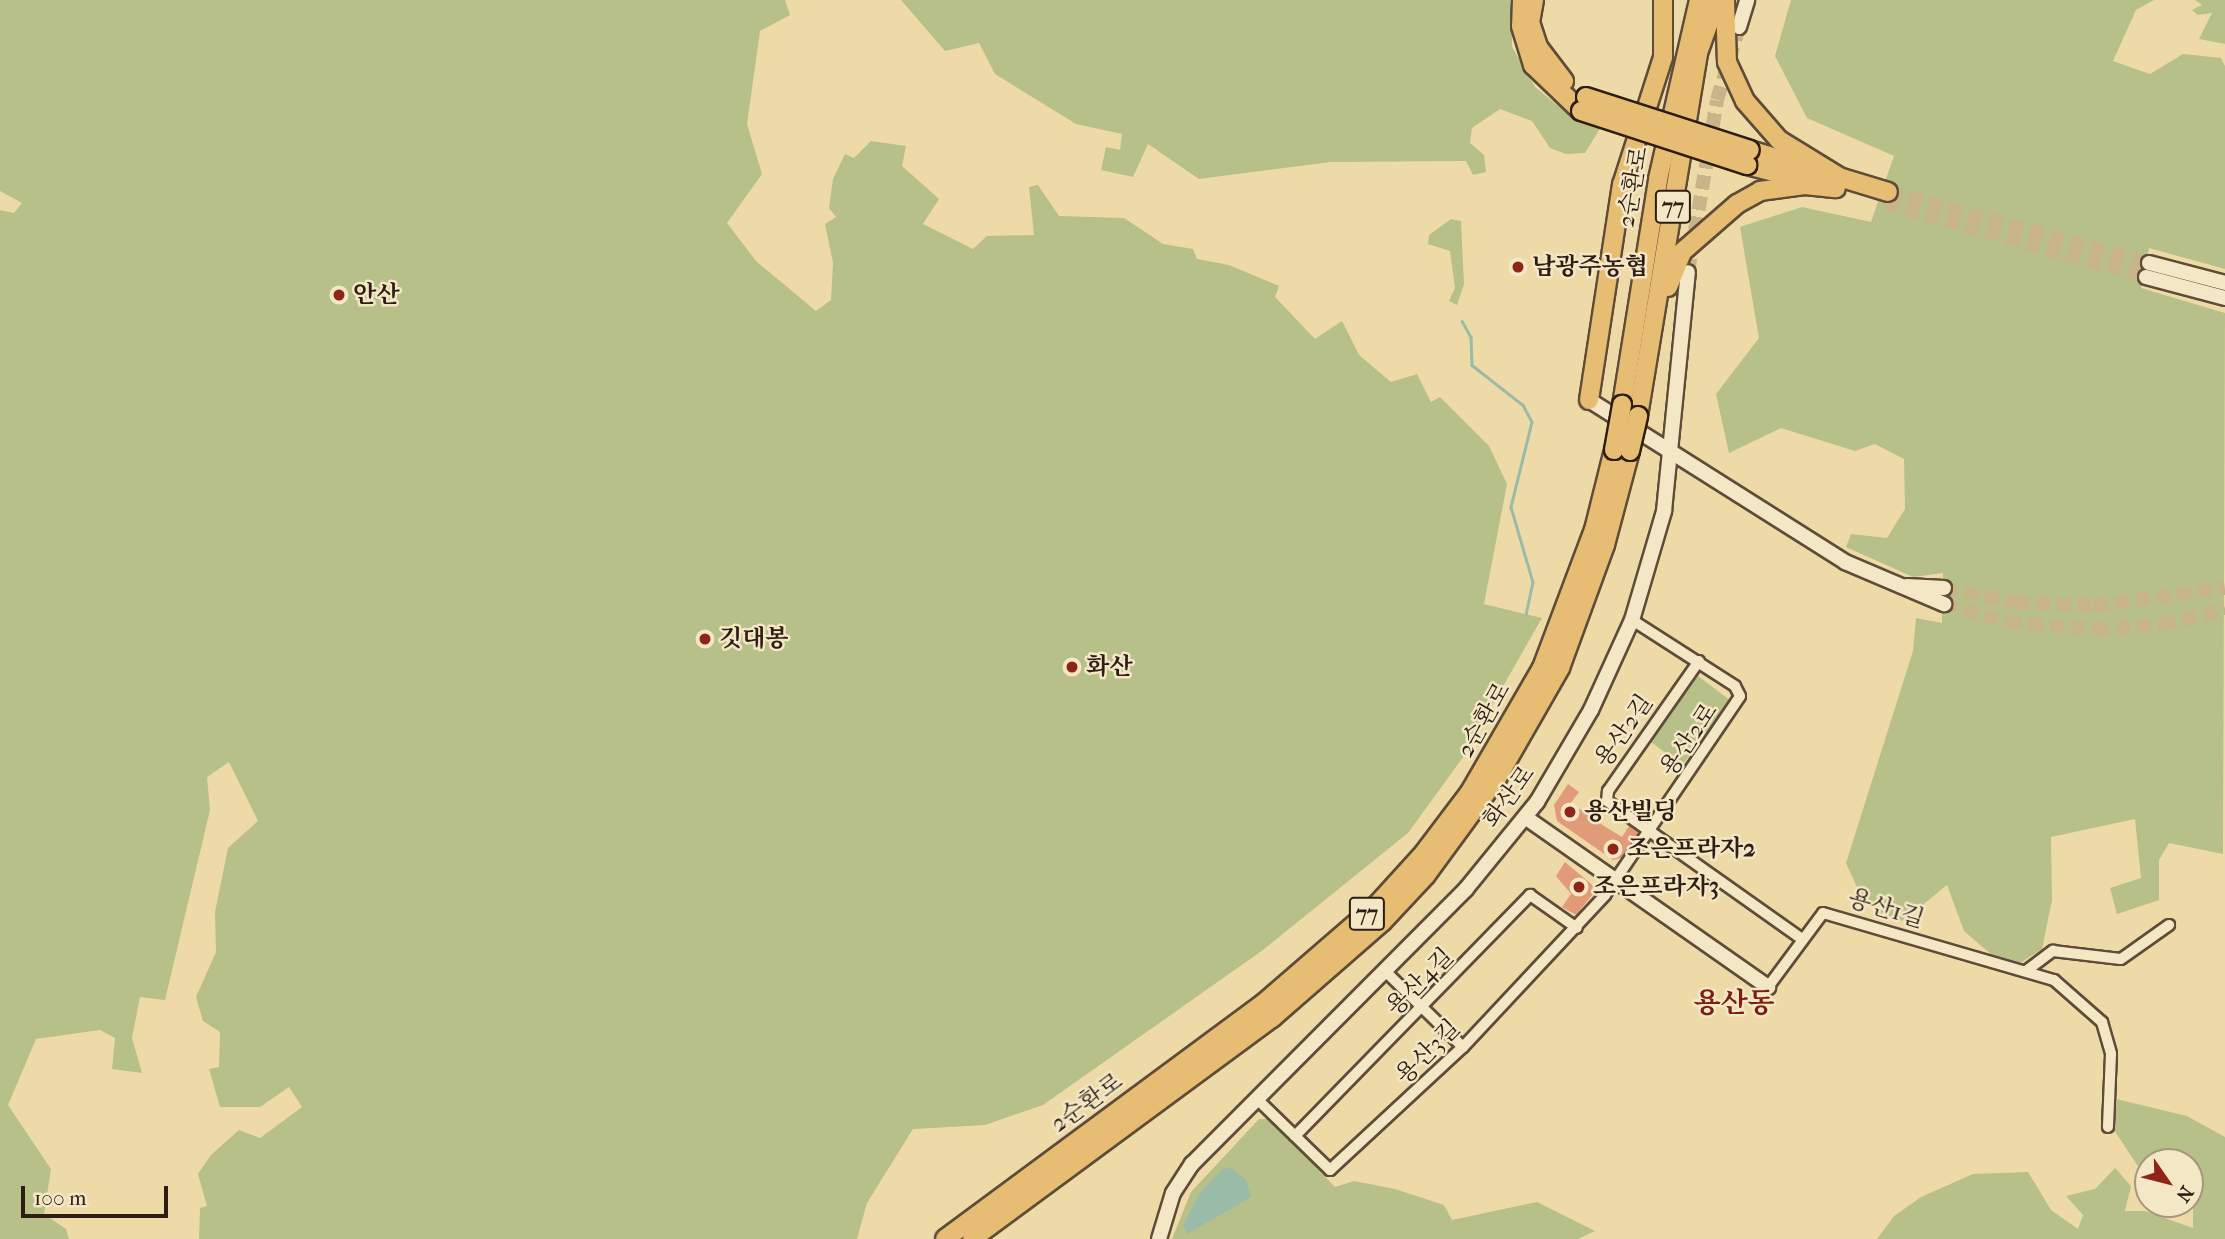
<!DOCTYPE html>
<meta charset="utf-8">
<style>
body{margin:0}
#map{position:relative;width:2225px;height:1239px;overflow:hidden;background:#eedaa7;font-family:"IM FELL French Canon","Noto Serif KR",serif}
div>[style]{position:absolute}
.green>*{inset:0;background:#b7c088;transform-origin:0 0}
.water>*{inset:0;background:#99bba8}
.stream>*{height:2.5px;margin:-1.25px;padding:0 1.25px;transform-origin:1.25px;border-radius:1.25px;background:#99bba8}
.building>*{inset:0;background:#e19b79}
.secondary-tunnel>*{height:14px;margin-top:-7px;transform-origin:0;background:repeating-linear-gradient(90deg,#c8b489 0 14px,transparent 0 21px)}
.roads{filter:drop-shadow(2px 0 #5e4c38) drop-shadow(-2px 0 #5e4c38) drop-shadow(0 2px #5e4c38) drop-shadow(0 -2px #5e4c38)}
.street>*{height:10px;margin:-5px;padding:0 5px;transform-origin:5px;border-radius:5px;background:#f4e7c6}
.secondary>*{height:14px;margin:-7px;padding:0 7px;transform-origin:7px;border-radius:7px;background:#f4e7c6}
.highway>*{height:18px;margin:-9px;padding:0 9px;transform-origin:9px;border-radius:9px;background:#e7bd74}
.bridges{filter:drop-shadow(2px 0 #2e1d13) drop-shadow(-2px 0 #2e1d13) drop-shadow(0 2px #2e1d13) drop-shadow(0 -2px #2e1d13)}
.highway-bridge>*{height:18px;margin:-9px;padding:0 9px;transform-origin:9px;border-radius:9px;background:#e7bd74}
.dots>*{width:19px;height:19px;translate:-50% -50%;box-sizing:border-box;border:4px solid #f4e7c6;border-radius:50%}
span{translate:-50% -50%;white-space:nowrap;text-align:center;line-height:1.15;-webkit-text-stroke:5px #f4e7c6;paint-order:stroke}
.shield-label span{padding:2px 5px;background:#f4e7c6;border:2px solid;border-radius:5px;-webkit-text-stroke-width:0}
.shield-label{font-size:23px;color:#2e1d13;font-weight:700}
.street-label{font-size:24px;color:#2e1d13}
.poi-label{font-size:24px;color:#2e1d13;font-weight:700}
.left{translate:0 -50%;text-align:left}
.quarter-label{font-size:28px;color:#7a1f14;font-weight:700}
.north{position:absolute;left:2134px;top:1148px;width:70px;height:70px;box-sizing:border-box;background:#f4e7c6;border:2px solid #a5967e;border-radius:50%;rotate:125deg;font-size:19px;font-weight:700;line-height:28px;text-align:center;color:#2e1d13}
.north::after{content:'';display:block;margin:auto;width:24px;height:32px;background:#8f2418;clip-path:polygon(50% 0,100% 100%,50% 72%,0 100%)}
.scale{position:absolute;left:21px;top:1186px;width:147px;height:32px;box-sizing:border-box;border:4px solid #2e1d13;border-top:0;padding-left:9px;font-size:21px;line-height:24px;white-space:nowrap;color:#2e1d13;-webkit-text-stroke:5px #f4e7c6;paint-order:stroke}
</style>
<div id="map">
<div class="green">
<i style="clip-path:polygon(0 0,785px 0,790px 15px,760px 31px,747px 124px,762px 174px,727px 223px,756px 261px,816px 311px,831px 300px,833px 263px,825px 224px,836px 217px,829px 208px,833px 179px,845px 154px,854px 158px,871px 141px,906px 146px,902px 166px,939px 199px,923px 224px,973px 249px,987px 236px,1034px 235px,1029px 187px,1038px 185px,1059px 216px,1124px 218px,1163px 244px,1193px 249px,1197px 259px,1229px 265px,1279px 286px,1275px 297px,1315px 339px,1342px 321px,1359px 355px,1391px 382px,1417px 374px,1431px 402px,1440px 397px,1489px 446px,1507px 484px,1484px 604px,1542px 618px,1461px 760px,1408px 833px,1263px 950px,1043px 1105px,985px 1125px,913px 1129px,867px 1203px,857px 1239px,199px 1239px,200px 1208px,207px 1206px,198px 1174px,211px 1155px,239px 1130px,260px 1138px,302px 1107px,289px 1087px,260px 1107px,220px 1107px,209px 1069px,219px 1067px,220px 1032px,203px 1021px,196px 997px,216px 952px,215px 912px,228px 848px,258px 821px,229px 762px,207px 777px,210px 810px,165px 1000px,140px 997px,132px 1038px,142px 1073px,112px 1069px,115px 1038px,100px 1030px,36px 1039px,8px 1105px,51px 1169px,44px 1214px,66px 1229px,69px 1239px,0 1239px,0 210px,14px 213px,22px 203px,0 191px)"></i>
<i style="clip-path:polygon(901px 0,1512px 0,1512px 47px,1535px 87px,1568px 114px,1604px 122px,1585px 153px,1566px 154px,1550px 148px,1532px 121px,1500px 109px,1472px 128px,1470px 143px,1484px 155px,1486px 172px,1473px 175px,1466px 161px,1331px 162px,1199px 179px,1148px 144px,1133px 177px,1101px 170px,1106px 147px,1120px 150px,1122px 134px,1076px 124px,995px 74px,979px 43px,945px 51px)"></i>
<i style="clip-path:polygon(1791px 0,2154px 0,2136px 10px,2113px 61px,2150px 74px,2183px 54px,2221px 58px,2225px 66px,2225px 269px,2149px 248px,2141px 288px,2225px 313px,2223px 854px,2169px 843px,2159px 860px,2159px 900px,2117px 914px,2110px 888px,2141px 878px,2135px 819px,2051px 837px,2052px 900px,2042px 949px,2017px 965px,1992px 955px,1964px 931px,1947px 885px,1903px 921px,1882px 916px,1861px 896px,1846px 863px,1913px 651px,1916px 618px,1942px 623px,1943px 573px,1913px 577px,1846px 547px,1851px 534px,1887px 538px,1905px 509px,1904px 459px,1875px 444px,1855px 451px,1781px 428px,1729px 453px,1716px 394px,1759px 338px,1740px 227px,1802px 207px,1871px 222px,1894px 156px,1807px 118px,1775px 56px)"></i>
<i style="clip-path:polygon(2195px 0,2225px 0,2225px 44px,2199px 39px,2212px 13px,2198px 15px,2192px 10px,2202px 5px)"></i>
<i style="clip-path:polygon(1451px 219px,1461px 221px,1464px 284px,1457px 305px,1449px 301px,1455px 288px,1450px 251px,1428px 244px,1429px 235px)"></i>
<i style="left:1698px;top:676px;width:41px;height:81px;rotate:37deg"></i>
<i style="clip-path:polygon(2116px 1099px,2187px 1116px,2225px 1137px,2225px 1239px,1877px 1239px,1894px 1216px,1921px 1197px,1973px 1174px,2028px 1172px,2051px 1210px,2078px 1229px,2083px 1215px,2066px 1196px,2095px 1189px,2115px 1168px,2131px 1186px,2125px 1211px,2145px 1211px,2193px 1228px,2193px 1208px,2169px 1204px,2190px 1204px,2190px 1162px,2148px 1162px,2145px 1177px,2112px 1127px)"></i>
<i style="clip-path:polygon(1259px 1119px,1269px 1119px,1335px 1187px,1354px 1181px,1395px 1189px,1444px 1205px,1452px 1220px,1537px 1202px,1595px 1231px,1578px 1239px,1172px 1239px,1191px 1192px)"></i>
</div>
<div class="water">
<i style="clip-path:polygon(1231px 1168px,1246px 1180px,1251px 1197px,1187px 1234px,1183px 1226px,1199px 1194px,1223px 1169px)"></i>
</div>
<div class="stream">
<i style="left:1462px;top:321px;width:18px;rotate:61deg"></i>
<i style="left:1471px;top:337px;width:28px;rotate:88deg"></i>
<i style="left:1472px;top:365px;width:65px;rotate:38.1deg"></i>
<i style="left:1523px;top:405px;width:19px;rotate:62deg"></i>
<i style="left:1532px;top:422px;width:88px;rotate:103.9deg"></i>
<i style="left:1511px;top:507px;width:78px;rotate:73.7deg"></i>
<i style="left:1533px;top:582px;width:33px;rotate:102deg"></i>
</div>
<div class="building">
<i style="clip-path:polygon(1568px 784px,1579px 792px,1571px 803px,1604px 826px,1622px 837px,1629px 826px,1638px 832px,1621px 858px,1613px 860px,1557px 821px,1554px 805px)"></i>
<i style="clip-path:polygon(1565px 862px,1597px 889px,1576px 915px,1562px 907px,1571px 894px,1556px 876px)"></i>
</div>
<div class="secondary-tunnel">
<i style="left:1888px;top:192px;width:270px;rotate:15.2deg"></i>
<i style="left:1885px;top:203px;width:271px;rotate:15.8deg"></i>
<i style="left:1688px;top:272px;width:174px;rotate:-80.4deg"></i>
<i style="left:1717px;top:100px;width:76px;rotate:-73.2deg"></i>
<i style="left:1944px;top:588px;width:72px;rotate:11.2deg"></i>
<i style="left:2015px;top:602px;width:79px;rotate:2.9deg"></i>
<i style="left:2094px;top:606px;width:132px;rotate:-7.8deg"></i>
<i style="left:1944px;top:604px;width:66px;rotate:15.7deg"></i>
<i style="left:2008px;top:622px;width:87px;rotate:4.6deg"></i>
<i style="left:2095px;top:629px;width:67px;rotate:-3.4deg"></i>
<i style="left:2162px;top:625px;width:65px;rotate:-14.3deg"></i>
</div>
<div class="roads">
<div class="street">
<i style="left:1699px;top:661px;width:159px;rotate:125deg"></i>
<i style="left:1608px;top:791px;width:10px;rotate:96deg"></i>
<i style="left:1607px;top:801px;width:240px;rotate:35.3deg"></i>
<i style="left:1384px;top:970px;width:110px;rotate:44.3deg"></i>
<i style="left:2026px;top:971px;width:34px;rotate:-37deg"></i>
<i style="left:2053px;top:951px;width:68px;rotate:6.7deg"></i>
<i style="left:2121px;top:959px;width:59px;rotate:-35.3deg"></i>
<i style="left:1768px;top:987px;width:92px;rotate:-53.4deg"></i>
<i style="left:1823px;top:913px;width:241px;rotate:16.2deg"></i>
<i style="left:2054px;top:980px;width:64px;rotate:41.2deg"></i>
<i style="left:2102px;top:1022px;width:33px;rotate:74deg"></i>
<i style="left:2111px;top:1054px;width:73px;rotate:92.4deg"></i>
<i style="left:1257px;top:1099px;width:102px;rotate:44.2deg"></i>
<i style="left:1330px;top:1170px;width:181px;rotate:-42.8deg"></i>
<i style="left:1463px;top:1047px;width:208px;rotate:-46.9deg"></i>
<i style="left:1605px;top:895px;width:240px;rotate:-55.8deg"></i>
<i style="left:1740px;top:696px;width:11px;rotate:-117deg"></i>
<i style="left:1735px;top:686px;width:122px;rotate:-147.3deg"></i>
<i style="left:1295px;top:1136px;width:337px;rotate:-45.7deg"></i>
<i style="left:1530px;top:895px;width:57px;rotate:35.1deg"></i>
</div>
<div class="secondary">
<i style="left:1739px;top:27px;width:28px;rotate:-73deg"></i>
<i style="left:2149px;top:263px;width:79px;rotate:14.7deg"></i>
<i style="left:2146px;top:277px;width:82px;rotate:14.9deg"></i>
<i style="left:1589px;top:400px;width:303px;rotate:32.3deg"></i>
<i style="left:1845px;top:562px;width:108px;rotate:23deg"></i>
<i style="left:1907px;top:586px;width:37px;rotate:3deg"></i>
<i style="left:1525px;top:817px;width:297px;rotate:35deg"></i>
<i style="left:1159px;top:1239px;width:48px;rotate:-73.1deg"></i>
<i style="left:1173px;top:1193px;width:35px;rotate:-57deg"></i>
<i style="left:1192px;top:1164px;width:388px;rotate:-45.1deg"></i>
<i style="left:1466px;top:889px;width:112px;rotate:-50.8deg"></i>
<i style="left:1537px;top:802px;width:107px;rotate:-59.6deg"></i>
<i style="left:1591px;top:710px;width:99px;rotate:-65.5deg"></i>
<i style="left:1632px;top:620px;width:114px;rotate:-73.6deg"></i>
<i style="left:1664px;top:511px;width:240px;rotate:-84.3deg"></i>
</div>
<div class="highway">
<i style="left:1522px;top:0;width:26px;rotate:92deg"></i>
<i style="left:1521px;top:26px;width:41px;rotate:72.9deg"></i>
<i style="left:1533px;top:65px;width:66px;rotate:43.8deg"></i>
<i style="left:1534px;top:0;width:22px;rotate:100deg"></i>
<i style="left:1530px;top:22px;width:26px;rotate:72deg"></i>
<i style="left:1538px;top:47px;width:43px;rotate:52.6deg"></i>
<i style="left:1725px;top:0;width:62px;rotate:88.2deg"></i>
<i style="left:1727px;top:62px;width:43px;rotate:65.2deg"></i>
<i style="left:1745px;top:101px;width:52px;rotate:48.9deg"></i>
<i style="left:1779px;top:140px;width:73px;rotate:31.5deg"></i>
<i style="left:1750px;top:150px;width:144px;rotate:16.9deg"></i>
<i style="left:1747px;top:165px;width:63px;rotate:14.7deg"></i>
<i style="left:1668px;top:287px;width:38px;rotate:-68deg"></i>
<i style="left:1682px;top:252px;width:73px;rotate:-41.1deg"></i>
<i style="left:1737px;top:204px;width:26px;rotate:-29deg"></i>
<i style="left:1760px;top:191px;width:45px;rotate:-7.6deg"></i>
<i style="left:1805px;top:185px;width:31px;rotate:6deg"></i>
<i style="left:1589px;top:400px;width:218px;rotate:-81.3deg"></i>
<i style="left:1622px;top:185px;width:134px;rotate:-72.2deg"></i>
<i style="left:1663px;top:57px;width:57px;rotate:-90deg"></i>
<i style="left:1622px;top:405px;width:229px;rotate:-80.9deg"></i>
<i style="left:1658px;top:179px;width:184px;rotate:-77.1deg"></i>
<i style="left:1638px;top:416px;width:368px;rotate:-80.6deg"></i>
<i style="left:1698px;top:53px;width:56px;rotate:-70.3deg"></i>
<i style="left:945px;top:1239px;width:397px;rotate:-36.5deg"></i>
<i style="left:1264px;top:1003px;width:147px;rotate:-40.9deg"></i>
<i style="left:1375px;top:907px;width:73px;rotate:-47.8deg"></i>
<i style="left:1424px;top:853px;width:76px;rotate:-53deg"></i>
<i style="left:1470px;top:792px;width:143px;rotate:-59.9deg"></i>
<i style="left:1542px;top:668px;width:147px;rotate:-69.4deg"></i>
<i style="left:1594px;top:530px;width:82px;rotate:-76deg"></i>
<i style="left:972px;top:1239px;width:373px;rotate:-36.4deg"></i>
<i style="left:1272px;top:1018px;width:146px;rotate:-41.1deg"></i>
<i style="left:1382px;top:922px;width:64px;rotate:-46.9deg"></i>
<i style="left:1426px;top:875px;width:120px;rotate:-53.8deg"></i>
<i style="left:1497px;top:778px;width:127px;rotate:-60.2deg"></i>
<i style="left:1560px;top:668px;width:131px;rotate:-69.9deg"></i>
<i style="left:1605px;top:545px;width:97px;rotate:-75.1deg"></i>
</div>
</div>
<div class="bridges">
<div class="highway-bridge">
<i style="left:1586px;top:97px;width:172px;rotate:17.9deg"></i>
<i style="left:1581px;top:111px;width:175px;rotate:18deg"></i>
<i style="left:1614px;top:450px;width:46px;rotate:-79.9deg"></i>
<i style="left:1630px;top:451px;width:36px;rotate:-77deg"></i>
</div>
</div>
<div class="dots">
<i style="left:1518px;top:267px;background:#8f2418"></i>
<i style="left:339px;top:295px;background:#8f2418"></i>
<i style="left:705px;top:639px;background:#8f2418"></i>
<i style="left:1072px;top:667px;background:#8f2418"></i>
<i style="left:1570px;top:812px;background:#8f2418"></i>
<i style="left:1613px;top:849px;background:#8f2418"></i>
<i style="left:1579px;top:887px;background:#8f2418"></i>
</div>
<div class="shield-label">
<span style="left:1673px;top:207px">77</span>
<span style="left:1367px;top:914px">77</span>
</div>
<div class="street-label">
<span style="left:1633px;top:187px;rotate:-80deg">2순환로</span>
<span style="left:1484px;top:720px;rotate:-60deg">2순환로</span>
<span style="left:1624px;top:731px;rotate:-55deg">용산2길</span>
<span style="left:1689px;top:740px;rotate:-56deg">용산2로</span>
<span style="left:1509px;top:797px;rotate:-54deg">화산로</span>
<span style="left:1886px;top:909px;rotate:17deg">용산1길</span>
<span style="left:1420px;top:982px;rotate:-45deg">용산4길</span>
<span style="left:1428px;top:1052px;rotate:-45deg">용산3길</span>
<span style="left:1087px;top:1103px;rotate:-36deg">2순환로</span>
</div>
<div class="poi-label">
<span class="left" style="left:1532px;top:267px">남광주농협</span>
<span class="left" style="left:353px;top:295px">안산</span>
<span class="left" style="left:719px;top:639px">깃대봉</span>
<span class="left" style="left:1086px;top:667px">화산</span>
<span class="left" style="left:1584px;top:812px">용산빌딩</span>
<span class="left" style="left:1627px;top:849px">조은프라자2</span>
<span class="left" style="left:1593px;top:887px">조은프라자3</span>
</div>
<div class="quarter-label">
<span style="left:1734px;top:1003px">용산동</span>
</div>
<div class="north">N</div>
<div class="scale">100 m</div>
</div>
